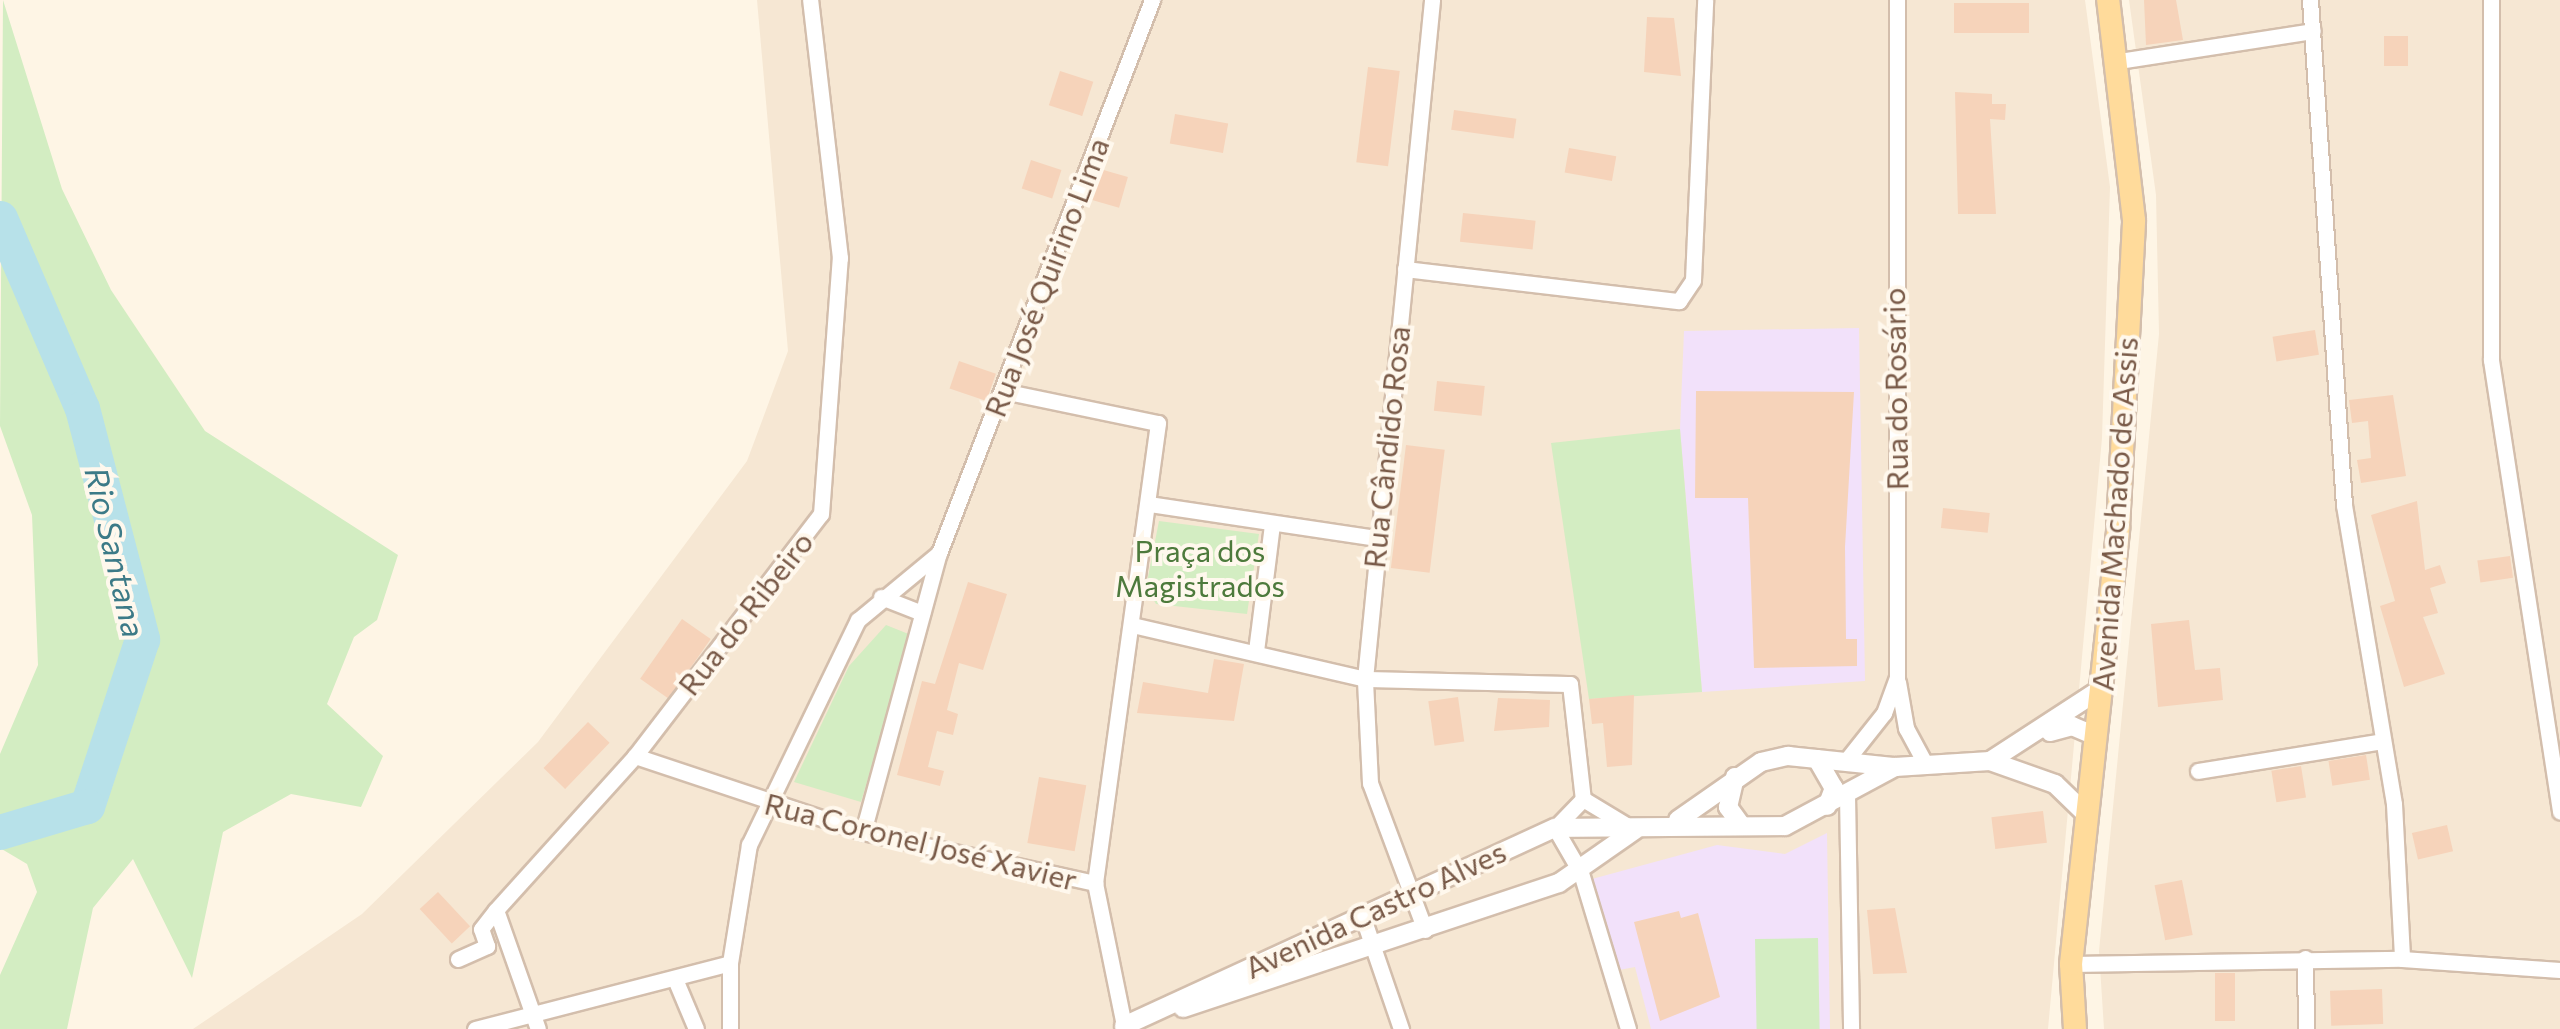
<!DOCTYPE html>
<meta charset="utf-8">
<style>
body{margin:0}
#map{position:relative;width:2560px;height:1029px;overflow:hidden;background:#fef5e5;font-family:Commissioner,sans-serif}
div>[style]{position:absolute}
.residential>*{inset:0;background:#f6e7d3}
.education>*{inset:0;background:#f2e1fa}
.green>*{inset:0;background:#d3edc2;transform-origin:0 0}
.river>*{height:35px;margin:-17.5px;padding:0 17.5px;transform-origin:17.5px;border-radius:17.5px;background:#b7e1e9}
.building>*{inset:0;background:#f6d3ba;transform-origin:0 0}
.roads{filter:drop-shadow(2px 0 #d3beac) drop-shadow(-2px 0 #d3beac) drop-shadow(0 2px #d3beac) drop-shadow(0 -2px #d3beac)}
.minor>*{height:15px;margin:-7.5px;padding:0 7.5px;transform-origin:7.5px;border-radius:7.5px;background:#fff}
.tertiary>*{height:18px;margin:-9px;padding:0 9px;transform-origin:9px;border-radius:9px;background:#fff}
.primary>*{height:22px;margin:-11px;padding:0 11px;transform-origin:11px;border-radius:11px;background:#ffdb9b}
span{translate:-50% -50%;white-space:nowrap;text-align:center;line-height:1.15;-webkit-text-stroke:8px #fff8ed;paint-order:stroke}
.street-label{font-size:30px;color:#795a48}
.park-label{font-size:30px;color:#4d7a3c}
.water-label{font-size:32px;color:#3c7a87;font-style:italic}
</style>
<div id="map">
<div class="residential">
<i style="clip-path:polygon(757px 0,2085px 0,2110px 187px,2102px 438px,2048px 1029px,193px 1029px,362px 914px,538px 742px,747px 461px,788px 351px)"></i>
<i style="clip-path:polygon(2129px 0,2560px 0,2560px 1029px,2104px 1029px,2099px 951px,2159px 334px,2156px 195px)"></i>
</div>
<div class="education">
<i style="clip-path:polygon(1859px 328px,1865px 681px,1702px 692px,1680px 429px,1684px 331px)"></i>
<i style="clip-path:polygon(1827px 833px,1830px 1029px,1651px 1029px,1635px 967px,1619px 970px,1592px 879px,1717px 845px,1785px 854px)"></i>
</div>
<div class="green">
<i style="clip-path:polygon(3px 0,62px 189px,111px 290px,205px 431px,398px 555px,377px 620px,354px 637px,327px 704px,383px 756px,361px 807px,291px 794px,223px 832px,192px 978px,133px 859px,93px 908px,67px 1029px,0 1029px,0 975px,37px 892px,27px 864px,0 848px,0 754px,38px 665px,32px 515px,0 426px)"></i>
<i style="clip-path:polygon(1680px 429px,1702px 692px,1589px 699px,1551px 443px)"></i>
<i style="clip-path:polygon(1159px 521px,1259px 534px,1247px 614px,1156px 604px,1146px 587px)"></i>
<i style="clip-path:polygon(886px 625px,911px 635px,861px 802px,794px 782px,849px 666px)"></i>
<i style="left:1818px;top:938px;width:91px;height:63px;rotate:89deg"></i>
</div>
<div class="river">
<i style="left:0;top:218px;width:207px;rotate:66.7deg"></i>
<i style="left:82px;top:408px;width:239px;rotate:75.4deg"></i>
<i style="left:142px;top:639px;width:176px;rotate:108.2deg"></i>
<i style="left:87px;top:806px;width:91px;rotate:163.4deg"></i>
</div>
<div class="building">
<i style="clip-path:polygon(2144px 0,2176px 0,2183px 40px,2146px 45px)"></i>
<i style="left:1954px;top:3px;width:75px;height:30px"></i>
<i style="clip-path:polygon(1647px 17px,1674px 18px,1681px 76px,1644px 72px)"></i>
<i style="left:2384px;top:36px;width:24px;height:30px"></i>
<i style="left:1368px;top:67px;width:32px;height:96px;rotate:7deg"></i>
<i style="left:1060px;top:71px;width:35px;height:36px;rotate:18deg"></i>
<i style="clip-path:polygon(1955px 92px,1992px 94px,1992px 104px,2006px 104px,2005px 120px,1990px 119px,1996px 214px,1958px 214px)"></i>
<i style="left:1454px;top:110px;width:63px;height:20px;rotate:8deg"></i>
<i style="left:1175px;top:114px;width:54px;height:30px;rotate:10deg"></i>
<i style="left:1569px;top:148px;width:48px;height:25px;rotate:10deg"></i>
<i style="left:1031px;top:160px;width:32px;height:30px;rotate:18deg"></i>
<i style="left:1100px;top:169px;width:29px;height:32px;rotate:16deg"></i>
<i style="left:1463px;top:213px;width:73px;height:29px;rotate:6deg"></i>
<i style="left:2315px;top:330px;width:25px;height:43px;rotate:81deg"></i>
<i style="left:959px;top:361px;width:39px;height:29px;rotate:19deg"></i>
<i style="left:1437px;top:381px;width:48px;height:30px;rotate:6deg"></i>
<i style="clip-path:polygon(1696px 391px,1854px 392px,1845px 547px,1846px 639px,1857px 639px,1857px 666px,1754px 668px,1748px 498px,1695px 498px)"></i>
<i style="clip-path:polygon(2393px 395px,2406px 476px,2361px 483px,2357px 460px,2371px 458px,2368px 421px,2352px 423px,2349px 400px)"></i>
<i style="left:1406px;top:445px;width:39px;height:124px;rotate:7deg"></i>
<i style="clip-path:polygon(2417px 501px,2425px 570px,2440px 565px,2446px 583px,2430px 588px,2438px 613px,2423px 617px,2445px 674px,2404px 687px,2380px 606px,2395px 601px,2371px 515px)"></i>
<i style="left:1943px;top:508px;width:47px;height:20px;rotate:6deg"></i>
<i style="left:2510px;top:556px;width:22px;height:33px;rotate:82deg"></i>
<i style="clip-path:polygon(968px 582px,1007px 594px,983px 670px,959px 663px,947px 710px,958px 714px,953px 735px,937px 731px,928px 767px,944px 771px,940px 786px,897px 775px,922px 681px,935px 684px)"></i>
<i style="left:682px;top:619px;width:35px;height:73px;rotate:35deg"></i>
<i style="clip-path:polygon(2189px 620px,2195px 670px,2220px 668px,2223px 700px,2158px 707px,2151px 624px)"></i>
<i style="clip-path:polygon(1214px 659px,1244px 664px,1234px 721px,1137px 713px,1143px 682px,1208px 693px)"></i>
<i style="clip-path:polygon(1634px 695px,1632px 765px,1607px 767px,1603px 723px,1592px 724px,1589px 699px)"></i>
<i style="left:1458px;top:697px;width:45px;height:30px;rotate:82deg"></i>
<i style="clip-path:polygon(1498px 698px,1550px 700px,1549px 727px,1494px 731px)"></i>
<i style="left:588px;top:722px;width:30px;height:64px;rotate:44deg"></i>
<i style="left:2366px;top:755px;width:25px;height:38px;rotate:81deg"></i>
<i style="left:2301px;top:766px;width:32px;height:30px;rotate:81deg"></i>
<i style="left:1039px;top:777px;width:48px;height:67px;rotate:10deg"></i>
<i style="left:2043px;top:811px;width:32px;height:52px;rotate:83deg"></i>
<i style="left:2447px;top:825px;width:27px;height:36px;rotate:77deg"></i>
<i style="left:2182px;top:880px;width:56px;height:28px;rotate:79deg"></i>
<i style="left:438px;top:892px;width:47px;height:25px;rotate:47deg"></i>
<i style="clip-path:polygon(1895px 908px,1907px 973px,1873px 974px,1867px 910px)"></i>
<i style="clip-path:polygon(1679px 911px,1681px 918px,1698px 913px,1720px 997px,1660px 1021px,1634px 922px)"></i>
<i style="left:2215px;top:973px;width:20px;height:48px"></i>
<i style="left:2382px;top:989px;width:35px;height:52px;rotate:88deg"></i>
</div>
<div class="roads">
<div class="minor">
<i style="left:2310px;top:0;width:506px;rotate:86.15deg"></i>
<i style="left:2344px;top:505px;width:303px;rotate:80.5deg"></i>
<i style="left:2394px;top:804px;width:155px;rotate:87deg"></i>
<i style="left:2491px;top:0;width:360px;rotate:90deg"></i>
<i style="left:2491px;top:360px;width:457px;rotate:81.3deg"></i>
<i style="left:2119px;top:61px;width:196px;rotate:-8.8deg"></i>
<i style="left:1405px;top:269px;width:276px;rotate:6.7deg"></i>
<i style="left:1679px;top:301px;width:25px;rotate:-56deg"></i>
<i style="left:1693px;top:280px;width:280px;rotate:-87.5deg"></i>
<i style="left:1003px;top:391px;width:158px;rotate:11.7deg"></i>
<i style="left:1158px;top:423px;width:464px;rotate:97.8deg"></i>
<i style="left:1095px;top:883px;width:146px;rotate:78.5deg"></i>
<i style="left:1149px;top:504px;width:230px;rotate:8.5deg"></i>
<i style="left:881px;top:597px;width:44px;rotate:21.3deg"></i>
<i style="left:1132px;top:625px;width:239px;rotate:13deg"></i>
<i style="left:1365px;top:679px;width:205px;rotate:1.4deg"></i>
<i style="left:1570px;top:684px;width:116px;rotate:83.6deg"></i>
<i style="left:1583px;top:799px;width:40px;rotate:134deg"></i>
<i style="left:1555px;top:828px;width:52px;rotate:60deg"></i>
<i style="left:1581px;top:873px;width:163px;rotate:73.2deg"></i>
<i style="left:1256px;top:651px;width:128px;rotate:-82.8deg"></i>
<i style="left:1898px;top:682px;width:47px;rotate:80.1deg"></i>
<i style="left:1906px;top:728px;width:42px;rotate:61.6deg"></i>
<i style="left:635px;top:756px;width:240px;rotate:18.4deg"></i>
<i style="left:863px;top:832px;width:238px;rotate:12.4deg"></i>
<i style="left:1845px;top:762px;width:63px;rotate:-51.5deg"></i>
<i style="left:1884px;top:713px;width:37px;rotate:-70deg"></i>
<i style="left:1897px;top:678px;width:678px;rotate:-90deg"></i>
<i style="left:2198px;top:771px;width:187px;rotate:-9.2deg"></i>
<i style="left:1847px;top:795px;width:234px;rotate:89deg"></i>
<i style="left:1583px;top:799px;width:56px;rotate:31.1deg"></i>
<i style="left:863px;top:832px;width:289px;rotate:-74.8deg"></i>
<i style="left:939px;top:553px;width:593px;rotate:-68.93deg"></i>
<i style="left:496px;top:910px;width:126px;rotate:70.6deg"></i>
<i style="left:1361px;top:912px;width:124px;rotate:71.1deg"></i>
<i style="left:1425px;top:930px;width:157px;rotate:-110.5deg"></i>
<i style="left:1370px;top:783px;width:104px;rotate:-92.8deg"></i>
<i style="left:1365px;top:679px;width:682px;rotate:-84.36deg"></i>
<i style="left:2305px;top:958px;width:71px;rotate:89.2deg"></i>
<i style="left:458px;top:959px;width:32px;rotate:-24deg"></i>
<i style="left:487px;top:946px;width:18px;rotate:-109deg"></i>
<i style="left:481px;top:929px;width:24px;rotate:-52deg"></i>
<i style="left:496px;top:910px;width:207px;rotate:-47.9deg"></i>
<i style="left:635px;top:756px;width:305px;rotate:-52.5deg"></i>
<i style="left:821px;top:514px;width:257px;rotate:-85.8deg"></i>
<i style="left:840px;top:258px;width:260px;rotate:-96.6deg"></i>
<i style="left:2071px;top:964px;width:331px;rotate:-0.9deg"></i>
<i style="left:2402px;top:959px;width:158px;rotate:4deg"></i>
<i style="left:675px;top:979px;width:54px;rotate:67.2deg"></i>
<i style="left:475px;top:1029px;width:263px;rotate:-14.5deg"></i>
<i style="left:730px;top:1029px;width:66px;rotate:-90deg"></i>
<i style="left:730px;top:963px;width:120px;rotate:-80.9deg"></i>
<i style="left:749px;top:845px;width:250px;rotate:-64.2deg"></i>
<i style="left:858px;top:620px;width:105px;rotate:-39.6deg"></i>
</div>
<div class="tertiary">
<i style="left:2050px;top:732px;width:23px;rotate:-15deg"></i>
<i style="left:2072px;top:726px;width:26px;rotate:23deg"></i>
<i style="left:1817px;top:759px;width:34px;rotate:60deg"></i>
<i style="left:1834px;top:788px;width:19px;rotate:111deg"></i>
<i style="left:1990px;top:761px;width:132px;rotate:-33deg"></i>
<i style="left:1735px;top:777px;width:31px;rotate:103deg"></i>
<i style="left:1728px;top:807px;width:22px;rotate:54deg"></i>
<i style="left:1678px;top:820px;width:101px;rotate:-34.9deg"></i>
<i style="left:1761px;top:762px;width:28px;rotate:-13deg"></i>
<i style="left:1788px;top:756px;width:108px;rotate:5.9deg"></i>
<i style="left:1895px;top:767px;width:95px;rotate:-3.6deg"></i>
<i style="left:1990px;top:761px;width:69px;rotate:19.5deg"></i>
<i style="left:2055px;top:784px;width:46px;rotate:44.1deg"></i>
<i style="left:1183px;top:1008px;width:396px;rotate:-18.4deg"></i>
<i style="left:1559px;top:883px;width:93px;rotate:-34.9deg"></i>
<i style="left:1124px;top:1026px;width:474px;rotate:-24.7deg"></i>
<i style="left:1555px;top:828px;width:230px;rotate:-0.5deg"></i>
<i style="left:1785px;top:826px;width:125px;rotate:-28.2deg"></i>
</div>
<div class="primary">
<i style="left:2075px;top:1029px;width:65px;rotate:-93.5deg"></i>
<i style="left:2071px;top:964px;width:439px;rotate:-83.8deg"></i>
<i style="left:2118px;top:528px;width:308px;rotate:-87deg"></i>
<i style="left:2134px;top:220px;width:222px;rotate:-96.7deg"></i>
</div>
</div>
<div class="street-label">
<span style="left:1046px;top:277px;rotate:-69deg">Rua José Quirino Lima</span>
<span style="left:1895px;top:389px;rotate:-91deg">Rua do Rosário</span>
<span style="left:1386px;top:447px;rotate:-84deg">Rua Cândido Rosa</span>
<span style="left:2114px;top:514px;rotate:-86deg">Avenida Machado de Assis</span>
<span style="left:745px;top:613px;rotate:-52deg">Rua do Ribeiro</span>
<span style="left:921px;top:841px;rotate:14deg">Rua Coronel José Xavier</span>
<span style="left:1375px;top:909px;rotate:-25deg">Avenida Castro Alves</span>
</div>
<div class="park-label">
<span style="left:1200px;top:567px">Praça dos<br>Magistrados</span>
</div>
<div class="water-label">
<span style="left:116px;top:552px;rotate:77deg">Rio Santana</span>
</div>
</div>
